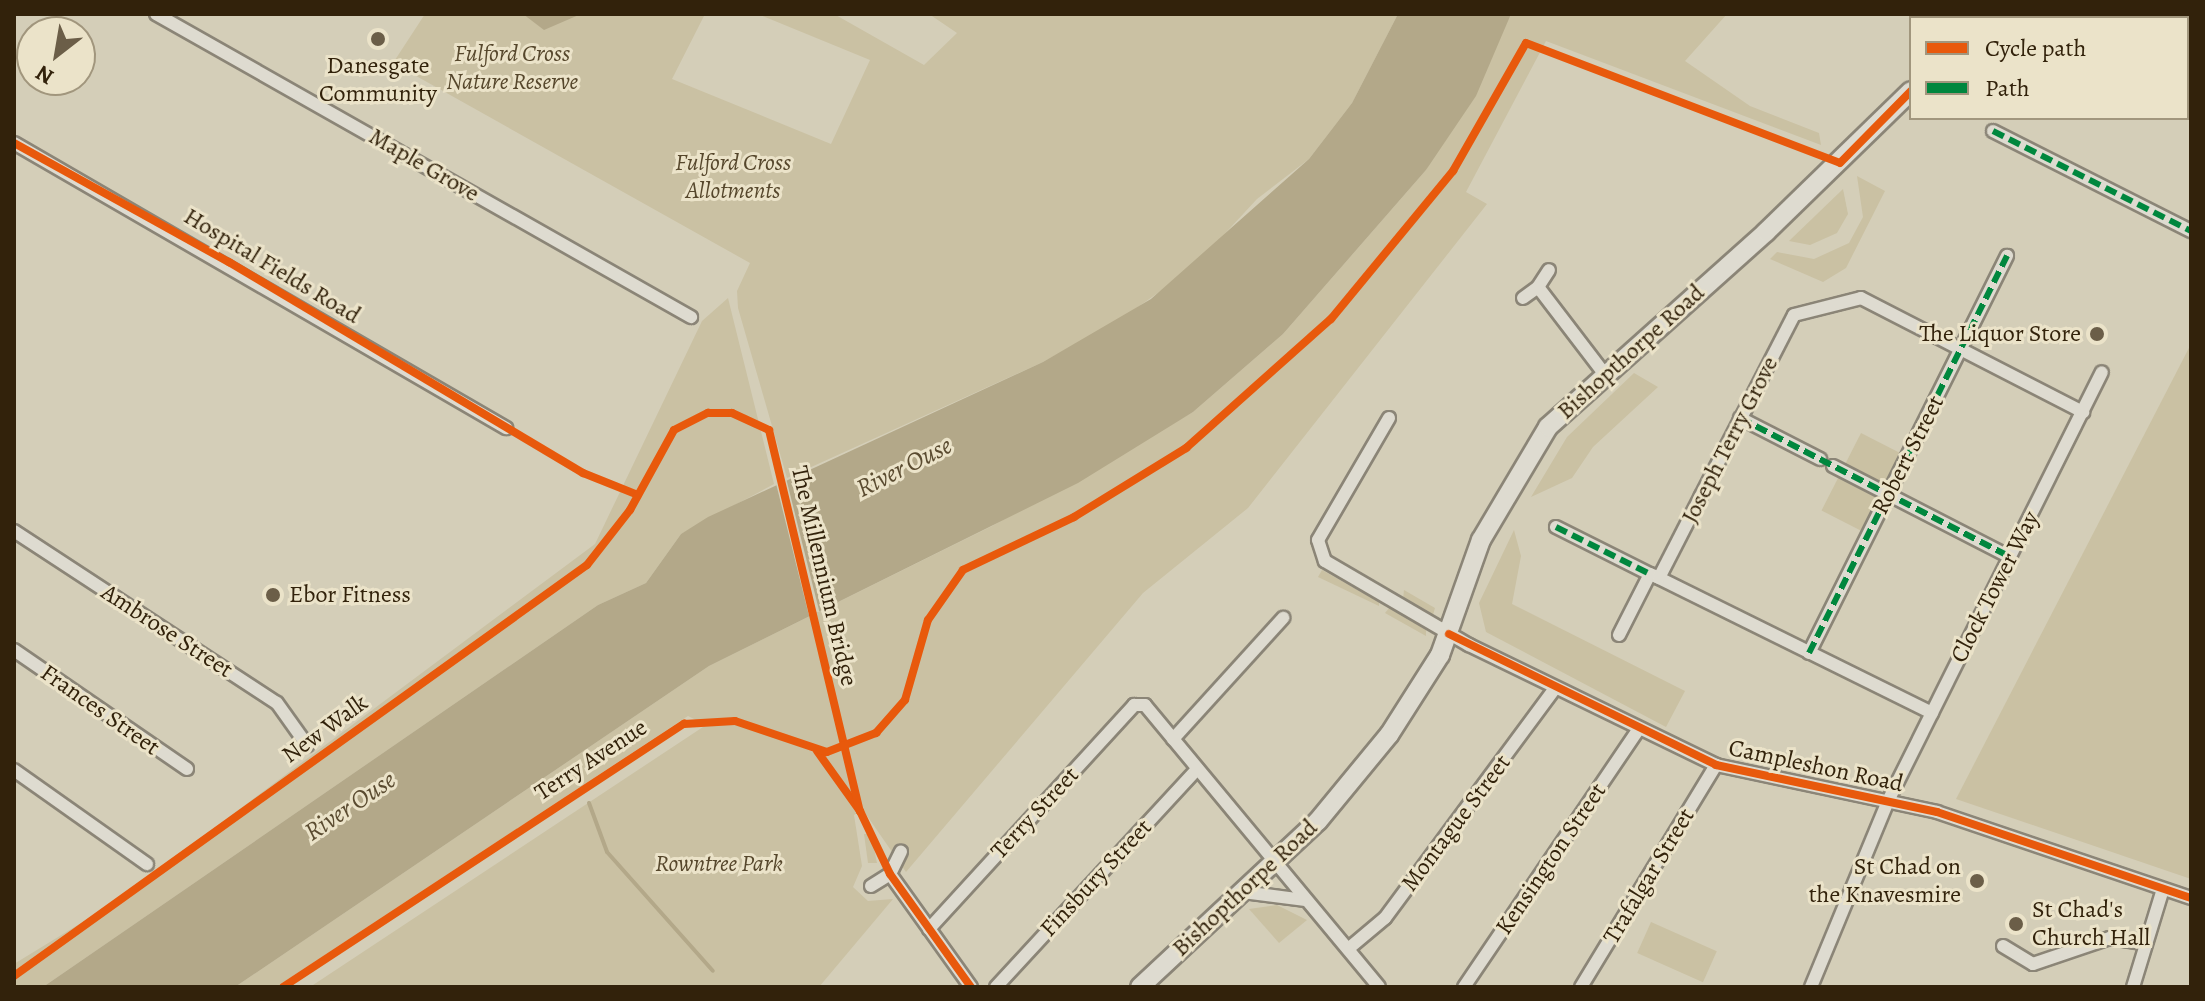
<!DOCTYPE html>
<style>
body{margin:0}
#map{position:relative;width:2205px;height:1001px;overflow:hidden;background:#d4ceb8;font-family:Alegreya,serif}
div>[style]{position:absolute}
.green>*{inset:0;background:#cac1a3;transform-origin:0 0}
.water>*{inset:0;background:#b3a889}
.pier>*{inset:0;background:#d4ceb8;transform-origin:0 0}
.stream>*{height:4px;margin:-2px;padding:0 2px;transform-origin:2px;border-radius:2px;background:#b3a889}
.roads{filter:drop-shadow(2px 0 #8b8577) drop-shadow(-2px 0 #8b8577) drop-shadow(0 2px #8b8577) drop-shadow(0 -2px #8b8577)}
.street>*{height:12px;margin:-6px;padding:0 6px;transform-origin:6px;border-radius:6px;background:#dedbd0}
.secondary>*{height:18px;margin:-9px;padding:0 9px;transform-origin:9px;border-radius:9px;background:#dedbd0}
.quiet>*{height:6px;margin-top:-3px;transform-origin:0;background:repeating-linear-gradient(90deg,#00873e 0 12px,transparent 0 18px)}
.cycleway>*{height:8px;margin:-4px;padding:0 4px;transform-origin:4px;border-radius:4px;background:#e8590c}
.dots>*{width:22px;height:22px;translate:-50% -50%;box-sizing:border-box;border:4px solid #ebe3c9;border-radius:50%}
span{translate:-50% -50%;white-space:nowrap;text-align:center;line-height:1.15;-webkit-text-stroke:6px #ebe3c9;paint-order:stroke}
.park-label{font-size:24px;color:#56472c;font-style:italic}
.poi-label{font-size:24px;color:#32220b}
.right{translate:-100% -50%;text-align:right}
.left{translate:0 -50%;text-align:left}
.street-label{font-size:24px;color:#32220b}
.water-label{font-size:26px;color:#5a4b30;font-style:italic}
.frame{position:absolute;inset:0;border:16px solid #32220b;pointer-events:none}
.legend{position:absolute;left:1909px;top:16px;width:280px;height:104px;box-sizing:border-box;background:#ebe3c9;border:2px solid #a1967d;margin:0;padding:10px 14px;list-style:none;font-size:24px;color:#32220b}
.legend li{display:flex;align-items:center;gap:16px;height:40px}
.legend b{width:40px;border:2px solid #a1967d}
.north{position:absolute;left:16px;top:16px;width:80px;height:80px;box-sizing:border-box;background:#ebe3c9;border:2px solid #a1967d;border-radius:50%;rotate:211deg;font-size:22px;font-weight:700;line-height:32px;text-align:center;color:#32220b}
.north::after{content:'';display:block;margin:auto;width:28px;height:36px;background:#6b5e48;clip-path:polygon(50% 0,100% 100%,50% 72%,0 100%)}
</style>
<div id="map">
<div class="green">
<i style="clip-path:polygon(425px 14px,705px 14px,672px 79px,831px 144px,870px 60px,758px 14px,834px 14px,924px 65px,957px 33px,929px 14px,1398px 14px,1352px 103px,1309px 159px,1257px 199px,1193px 268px,1121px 319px,1043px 362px,787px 478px,738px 308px,737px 291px,750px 263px,393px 63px)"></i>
<i style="clip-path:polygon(1511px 14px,1727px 14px,1685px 61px,1750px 106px,1819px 133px,1821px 145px,1546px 41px,1466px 192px,1487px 204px,1248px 508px,1143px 593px,906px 872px,863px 810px,854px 815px,862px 866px,853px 887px,868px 901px,893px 899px,819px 987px,310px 987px,706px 725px,688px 716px,276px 987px,235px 987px,709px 666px,992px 526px,1193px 412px,1283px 334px,1426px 170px)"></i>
<i style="clip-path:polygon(2007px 14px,2142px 14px,2004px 18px)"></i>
<i style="clip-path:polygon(1857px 176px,1885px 191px,1846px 268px,1823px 282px,1770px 259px,1777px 252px,1814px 259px,1849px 243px,1863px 217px)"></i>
<i style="clip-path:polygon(1843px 189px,1848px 214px,1837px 233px,1810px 245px,1789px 241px)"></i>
<i style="clip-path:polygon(728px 298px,774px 484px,681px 534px,646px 583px,598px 605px,43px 987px,14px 987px,14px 964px,112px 904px,595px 544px,702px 321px)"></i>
<i style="clip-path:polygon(2191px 344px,2191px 879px,1956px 799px)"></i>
<i style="clip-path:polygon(1634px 373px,1658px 387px,1593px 447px,1572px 478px,1531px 497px,1567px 437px)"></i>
<i style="left:1861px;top:433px;width:45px;height:87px;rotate:27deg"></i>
<i style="clip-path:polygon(1514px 530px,1521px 556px,1512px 604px,1685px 691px,1666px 727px,1486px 632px,1479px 603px)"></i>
<i style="clip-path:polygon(1322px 570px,1379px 602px,1379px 606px,1318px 577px)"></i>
<i style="clip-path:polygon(1404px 590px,1435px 608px,1433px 615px,1403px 599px)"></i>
<i style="clip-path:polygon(1390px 607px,1426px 628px,1426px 636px,1385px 613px)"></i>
<i style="clip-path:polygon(864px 834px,871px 834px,877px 863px,868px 863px)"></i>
<i style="clip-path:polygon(1277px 905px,1307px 920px,1279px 943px,1249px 909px)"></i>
<i style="left:1651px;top:922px;width:72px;height:34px;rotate:24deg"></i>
</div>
<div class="water">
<i style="clip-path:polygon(523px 14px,581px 14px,544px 30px)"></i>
<i style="clip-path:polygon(1398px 14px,1511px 14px,1476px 96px,1426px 170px,1283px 334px,1193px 412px,1078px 483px,709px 666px,235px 987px,43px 987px,598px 605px,646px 583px,681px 534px,708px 517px,1043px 362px,1151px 299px,1309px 159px,1352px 103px)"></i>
</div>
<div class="pier">
<i style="left:785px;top:474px;width:142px;height:11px;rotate:76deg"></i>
</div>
<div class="stream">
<i style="left:589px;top:803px;width:52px;rotate:69.8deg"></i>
<i style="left:607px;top:852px;width:159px;rotate:48.3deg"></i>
</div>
<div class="roads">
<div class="street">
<i style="left:156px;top:14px;width:615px;rotate:29.53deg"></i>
<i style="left:1993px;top:131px;width:222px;rotate:26.8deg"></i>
<i style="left:14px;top:143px;width:569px;rotate:30.08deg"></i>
<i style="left:1538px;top:287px;width:20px;rotate:-57deg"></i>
<i style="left:1523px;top:298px;width:19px;rotate:-36deg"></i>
<i style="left:1538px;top:287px;width:107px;rotate:52.6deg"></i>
<i style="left:1389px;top:418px;width:141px;rotate:120.2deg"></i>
<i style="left:1318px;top:540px;width:22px;rotate:72deg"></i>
<i style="left:1325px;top:561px;width:167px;rotate:30.3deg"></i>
<i style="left:1469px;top:645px;width:275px;rotate:25.9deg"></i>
<i style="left:1716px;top:765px;width:226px;rotate:12deg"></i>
<i style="left:1937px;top:812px;width:268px;rotate:18.7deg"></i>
<i style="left:1740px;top:418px;width:90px;rotate:27.1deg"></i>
<i style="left:1833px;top:466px;width:199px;rotate:27.2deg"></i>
<i style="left:1556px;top:527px;width:105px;rotate:26.6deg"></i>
<i style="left:14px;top:531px;width:314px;rotate:33.2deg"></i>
<i style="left:277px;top:703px;width:52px;rotate:54.5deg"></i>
<i style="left:1619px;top:635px;width:68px;rotate:-63.1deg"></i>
<i style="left:1650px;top:574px;width:8px;rotate:23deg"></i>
<i style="left:14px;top:650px;width:210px;rotate:34.5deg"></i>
<i style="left:1809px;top:653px;width:444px;rotate:-63.5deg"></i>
<i style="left:1932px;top:713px;width:305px;rotate:-153.7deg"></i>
<i style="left:1659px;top:578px;width:92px;rotate:-62.9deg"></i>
<i style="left:1701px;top:496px;width:203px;rotate:-62.8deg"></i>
<i style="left:1794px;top:315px;width:69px;rotate:-14.2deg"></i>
<i style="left:1861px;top:298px;width:250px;rotate:27.2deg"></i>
<i style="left:1173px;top:739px;width:164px;rotate:-47.7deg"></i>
<i style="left:14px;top:770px;width:163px;rotate:35.3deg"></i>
<i style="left:890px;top:874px;width:139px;rotate:54.4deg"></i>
<i style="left:871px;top:886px;width:22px;rotate:-32deg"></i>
<i style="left:890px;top:874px;width:25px;rotate:-64deg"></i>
<i style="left:1243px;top:892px;width:63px;rotate:7.4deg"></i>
<i style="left:929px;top:929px;width:304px;rotate:-47.5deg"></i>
<i style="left:1134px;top:705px;width:11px"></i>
<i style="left:1145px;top:705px;width:366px;rotate:50.3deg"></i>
<i style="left:2003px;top:946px;width:35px;rotate:31deg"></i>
<i style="left:2033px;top:964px;width:81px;rotate:-18.7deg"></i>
<i style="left:2110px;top:938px;width:36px;rotate:9deg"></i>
<i style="left:1348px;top:949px;width:48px;rotate:-40deg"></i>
<i style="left:1385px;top:918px;width:286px;rotate:-53.5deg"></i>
<i style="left:996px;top:987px;width:297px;rotate:-47.3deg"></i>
<i style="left:1464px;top:987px;width:310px;rotate:-55.9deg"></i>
<i style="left:1581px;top:987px;width:260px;rotate:-58.7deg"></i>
<i style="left:1811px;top:987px;width:201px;rotate:-67.5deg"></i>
<i style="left:1888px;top:801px;width:479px;rotate:-63.5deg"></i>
<i style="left:2133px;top:987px;width:102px;rotate:-73deg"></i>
</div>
<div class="secondary">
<i style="left:1975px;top:18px;width:5px;rotate:-53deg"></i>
<i style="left:1140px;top:987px;width:243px;rotate:-43deg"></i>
<i style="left:1318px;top:821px;width:112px;rotate:-50.5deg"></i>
<i style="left:1389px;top:735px;width:95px;rotate:-57.5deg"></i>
<i style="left:1440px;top:655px;width:122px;rotate:-70.4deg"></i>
<i style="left:1481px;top:540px;width:131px;rotate:-59.3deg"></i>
<i style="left:1548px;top:427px;width:292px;rotate:-41.8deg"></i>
<i style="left:1766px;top:232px;width:202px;rotate:-44.2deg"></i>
</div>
</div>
<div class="quiet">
<i style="left:1993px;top:131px;width:222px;rotate:26.8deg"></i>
<i style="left:1740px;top:418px;width:304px;rotate:27.2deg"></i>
<i style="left:1556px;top:527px;width:105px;rotate:26.6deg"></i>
<i style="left:1809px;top:653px;width:444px;rotate:-63.5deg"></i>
</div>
<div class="cycleway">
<i style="left:14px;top:143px;width:246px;rotate:29deg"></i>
<i style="left:229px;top:262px;width:412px;rotate:30.8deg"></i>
<i style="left:583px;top:473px;width:59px;rotate:21.8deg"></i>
<i style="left:1449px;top:634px;width:297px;rotate:26.1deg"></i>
<i style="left:1716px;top:765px;width:226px;rotate:12deg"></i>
<i style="left:1937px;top:812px;width:268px;rotate:18.7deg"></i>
<i style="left:817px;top:751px;width:74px;rotate:54.4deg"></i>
<i style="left:860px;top:811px;width:70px;rotate:64.5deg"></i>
<i style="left:890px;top:874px;width:139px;rotate:54.4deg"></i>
<i style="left:14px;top:976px;width:705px;rotate:-35.65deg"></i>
<i style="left:587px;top:565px;width:70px;rotate:-52deg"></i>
<i style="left:630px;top:510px;width:91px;rotate:-61.2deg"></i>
<i style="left:674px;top:430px;width:38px;rotate:-27deg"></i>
<i style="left:708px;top:413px;width:24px"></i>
<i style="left:732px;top:413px;width:41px;rotate:24.7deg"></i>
<i style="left:769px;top:430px;width:392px;rotate:76.6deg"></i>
<i style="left:283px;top:987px;width:480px;rotate:-33.3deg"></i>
<i style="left:684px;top:724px;width:51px;rotate:-3.4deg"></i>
<i style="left:735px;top:721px;width:97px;rotate:18.6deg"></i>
<i style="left:827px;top:752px;width:53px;rotate:-21.2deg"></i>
<i style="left:876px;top:733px;width:44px;rotate:-48.7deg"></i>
<i style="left:905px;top:700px;width:83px;rotate:-74deg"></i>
<i style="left:928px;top:620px;width:61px;rotate:-55deg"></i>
<i style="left:963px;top:570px;width:123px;rotate:-25.5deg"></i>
<i style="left:1074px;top:517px;width:132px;rotate:-31.6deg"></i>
<i style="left:1186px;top:448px;width:194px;rotate:-41.7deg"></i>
<i style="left:1331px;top:319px;width:192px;rotate:-50.5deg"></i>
<i style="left:1453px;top:171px;width:147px;rotate:-60.3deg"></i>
<i style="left:1526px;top:43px;width:336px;rotate:20.9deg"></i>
<i style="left:1840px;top:163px;width:101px;rotate:-45.4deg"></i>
</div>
<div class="dots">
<i style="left:378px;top:39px;background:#6b5e48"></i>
<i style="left:2097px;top:334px;background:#6b5e48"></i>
<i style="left:273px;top:595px;background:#6b5e48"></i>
<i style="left:1977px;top:881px;background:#6b5e48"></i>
<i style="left:2016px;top:924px;background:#6b5e48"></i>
</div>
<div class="park-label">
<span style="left:512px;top:68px">Fulford Cross<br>Nature Reserve</span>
<span style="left:733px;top:177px">Fulford Cross<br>Allotments</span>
<span style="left:719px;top:864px">Rowntree Park</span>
</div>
<div class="poi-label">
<span style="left:378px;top:80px">Danesgate<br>Community</span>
<span class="right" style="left:2081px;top:334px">The Liquor Store</span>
<span class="left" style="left:289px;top:595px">Ebor Fitness</span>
<span class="right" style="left:1961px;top:881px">St Chad on<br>the Knavesmire</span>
<span class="left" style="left:2032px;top:924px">St Chad's<br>Church Hall</span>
</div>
<div class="street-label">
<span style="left:424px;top:165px;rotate:30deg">Maple Grove</span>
<span style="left:272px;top:266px;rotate:31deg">Hospital Fields Road</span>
<span style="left:1631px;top:352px;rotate:-42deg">Bishopthorpe Road</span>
<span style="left:1730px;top:440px;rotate:-63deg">Joseph Terry Grove</span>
<span style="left:1908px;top:455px;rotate:-63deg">Robert Street</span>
<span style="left:824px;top:576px;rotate:77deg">The Millennium Bridge</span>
<span style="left:1995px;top:587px;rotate:-63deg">Clock Tower Way</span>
<span style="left:167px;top:631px;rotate:33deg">Ambrose Street</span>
<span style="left:100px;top:710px;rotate:35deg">Frances Street</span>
<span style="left:325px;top:729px;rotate:-36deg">New Walk</span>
<span style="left:591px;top:760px;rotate:-33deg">Terry Avenue</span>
<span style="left:1816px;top:766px;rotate:12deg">Campleshon Road</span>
<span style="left:1035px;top:813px;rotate:-47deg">Terry Street</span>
<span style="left:1456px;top:823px;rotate:-53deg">Montague Street</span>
<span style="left:1551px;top:859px;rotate:-56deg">Kensington Street</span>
<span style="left:1649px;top:876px;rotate:-59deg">Trafalgar Street</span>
<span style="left:1096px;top:878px;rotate:-47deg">Finsbury Street</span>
<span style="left:1245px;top:888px;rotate:-43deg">Bishopthorpe Road</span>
</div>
<div class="water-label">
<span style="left:904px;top:467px;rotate:-27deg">River Ouse</span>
<span style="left:350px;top:806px;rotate:-34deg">River Ouse</span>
</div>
<div class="frame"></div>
<ul class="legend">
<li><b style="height:10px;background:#e8590c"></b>Cycle path</li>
<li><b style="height:10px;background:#00873e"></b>Path</li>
</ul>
<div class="north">N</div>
</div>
